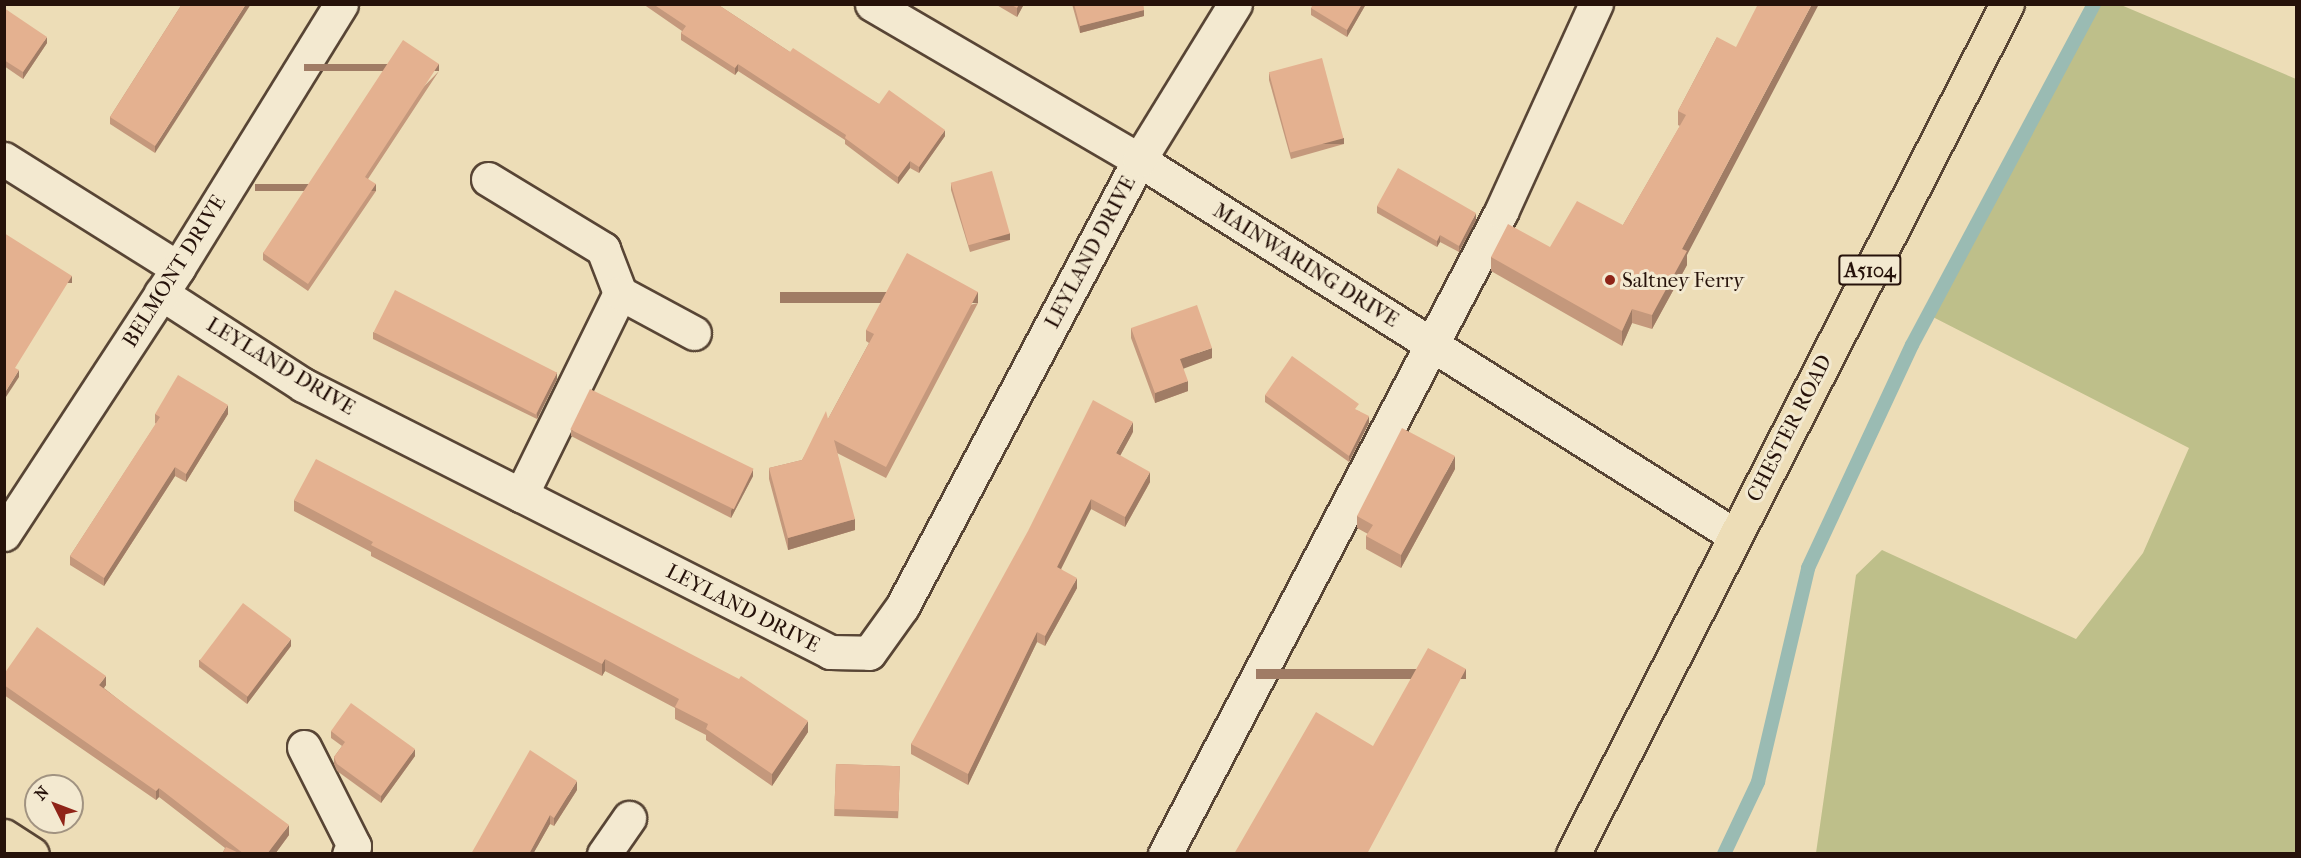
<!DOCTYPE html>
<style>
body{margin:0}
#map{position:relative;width:2301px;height:858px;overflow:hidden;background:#edddb7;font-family:"IM FELL French Canon",serif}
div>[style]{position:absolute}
.green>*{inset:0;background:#bebf8a}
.stream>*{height:14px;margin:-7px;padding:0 7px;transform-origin:7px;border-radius:7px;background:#9abbb3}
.roads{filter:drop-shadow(2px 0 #584535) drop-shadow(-2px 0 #584535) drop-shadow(0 2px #584535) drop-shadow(0 -2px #584535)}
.minor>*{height:33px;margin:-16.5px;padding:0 16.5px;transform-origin:16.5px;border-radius:16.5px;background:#f3e9d0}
.major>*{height:33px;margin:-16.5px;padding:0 16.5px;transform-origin:16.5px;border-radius:16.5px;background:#edddb7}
.wall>*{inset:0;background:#c4987c;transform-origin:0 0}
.shaded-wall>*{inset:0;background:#a07c65;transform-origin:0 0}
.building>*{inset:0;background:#e4b190;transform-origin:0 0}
.dots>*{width:16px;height:16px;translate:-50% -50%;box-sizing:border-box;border:3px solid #f3e9d0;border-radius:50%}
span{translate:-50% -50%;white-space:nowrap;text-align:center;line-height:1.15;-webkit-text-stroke:6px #f3e9d0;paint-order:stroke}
.shield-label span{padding:2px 4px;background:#f3e9d0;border:2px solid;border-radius:4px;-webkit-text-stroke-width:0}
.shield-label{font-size:20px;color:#26120a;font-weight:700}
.street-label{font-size:21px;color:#26120a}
.poi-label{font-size:21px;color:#26120a}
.left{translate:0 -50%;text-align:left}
.frame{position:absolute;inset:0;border:6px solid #26120a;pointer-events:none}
.north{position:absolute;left:24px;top:774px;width:60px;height:60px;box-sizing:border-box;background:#f3e9d0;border:2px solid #a19381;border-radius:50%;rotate:312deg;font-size:16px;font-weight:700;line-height:24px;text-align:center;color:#26120a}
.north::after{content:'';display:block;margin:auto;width:21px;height:27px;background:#8f2418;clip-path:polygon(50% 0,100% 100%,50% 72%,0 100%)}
</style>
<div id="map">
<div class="green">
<i style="clip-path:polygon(2094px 5px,2121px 5px,2296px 79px,2296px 853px,1816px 853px,1856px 575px,1882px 550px,2076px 639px,2143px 553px,2189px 448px,1929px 315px)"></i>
</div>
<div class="stream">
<i style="left:1724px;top:854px;width:80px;rotate:-64.7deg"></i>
<i style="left:1758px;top:782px;width:220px;rotate:-76.8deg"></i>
<i style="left:1808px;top:568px;width:246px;rotate:-65deg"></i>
<i style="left:1912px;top:345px;width:387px;rotate:-61.9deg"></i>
</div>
<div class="roads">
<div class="minor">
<i style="left:872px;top:4px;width:309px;rotate:30.3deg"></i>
<i style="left:1139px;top:160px;width:703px;rotate:32.22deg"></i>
<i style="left:4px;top:159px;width:205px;rotate:32.1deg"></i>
<i style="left:488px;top:179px;width:135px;rotate:31.3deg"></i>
<i style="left:603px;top:249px;width:47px;rotate:68.9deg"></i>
<i style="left:620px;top:293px;width:225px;rotate:116.1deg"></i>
<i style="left:161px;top:293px;width:169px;rotate:32.9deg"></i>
<i style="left:303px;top:385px;width:244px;rotate:26.8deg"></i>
<i style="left:521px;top:495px;width:347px;rotate:26.9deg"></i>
<i style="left:830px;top:652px;width:39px;rotate:1deg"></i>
<i style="left:869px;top:653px;width:57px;rotate:-54.3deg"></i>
<i style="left:902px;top:607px;width:506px;rotate:-62.07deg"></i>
<i style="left:1139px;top:160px;width:183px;rotate:-58.4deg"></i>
<i style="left:620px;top:293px;width:84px;rotate:28.4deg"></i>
<i style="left:4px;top:534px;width:318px;rotate:-56.8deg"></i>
<i style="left:178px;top:268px;width:310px;rotate:-58.3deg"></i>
<i style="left:304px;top:747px;width:111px;rotate:63.2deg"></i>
<i style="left:354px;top:846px;width:9px;rotate:122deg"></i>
<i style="left:604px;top:854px;width:44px;rotate:-55.2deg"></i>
<i style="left:1165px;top:854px;width:725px;rotate:-62.37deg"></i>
<i style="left:1501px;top:212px;width:229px;rotate:-65.5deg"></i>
</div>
<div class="major">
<i style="left:4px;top:836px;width:33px;rotate:33deg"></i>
<i style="left:1573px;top:854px;width:954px;rotate:-62.95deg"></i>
</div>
</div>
<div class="wall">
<i style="clip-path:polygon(182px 4px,155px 153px,110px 124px,110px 117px)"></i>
<i style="clip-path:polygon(643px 4px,717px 4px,790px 52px,879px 104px,945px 136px,919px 173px,910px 168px,898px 184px,845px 144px,845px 140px,738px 71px,735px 75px,681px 40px,681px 33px,682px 31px)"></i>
<i style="clip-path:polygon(995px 4px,1024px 4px,1017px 17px)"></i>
<i style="clip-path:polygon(1072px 4px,1143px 4px,1144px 16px,1080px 33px)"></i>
<i style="clip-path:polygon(1366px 4px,1347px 37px,1311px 15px,1311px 8px)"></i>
<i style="clip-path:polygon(4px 8px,47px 43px,23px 79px,4px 66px)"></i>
<i style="clip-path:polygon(1717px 37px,1687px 255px,1687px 265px,1652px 329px,1632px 323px,1622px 346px,1491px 271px,1491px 257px,1550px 247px,1623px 225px,1680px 126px,1678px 125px,1678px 111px)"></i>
<i style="clip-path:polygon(439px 71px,368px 179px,376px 191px,308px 291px,263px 260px,263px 253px)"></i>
<i style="clip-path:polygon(1269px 73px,1344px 144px,1291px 159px,1269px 80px)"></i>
<i style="clip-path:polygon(951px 183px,1010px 240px,970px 252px,951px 190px)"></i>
<i style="clip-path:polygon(1377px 206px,1476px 220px,1459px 252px,1440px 242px,1437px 247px,1377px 213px)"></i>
<i style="clip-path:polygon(978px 303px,886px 478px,837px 453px,855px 530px,788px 550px,769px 479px,769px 468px,802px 460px,828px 419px,869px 343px,866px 341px,866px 330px)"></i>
<i style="clip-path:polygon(1131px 328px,1212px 358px,1183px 368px,1188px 391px,1155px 403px,1131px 338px)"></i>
<i style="clip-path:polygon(373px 332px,557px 379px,537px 419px,373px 339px)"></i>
<i style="clip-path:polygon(1265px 395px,1359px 411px,1369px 423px,1349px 462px,1265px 402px)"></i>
<i style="clip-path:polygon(155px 414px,228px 414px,186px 482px,175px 476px,104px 586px,70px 565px,70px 556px,156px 424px,155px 423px)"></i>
<i style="clip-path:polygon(571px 430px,753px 476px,731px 518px,571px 436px)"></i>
<i style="clip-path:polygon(1133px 432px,1120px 456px,1150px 482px,1125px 527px,1091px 509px,1061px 569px,1077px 588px,1045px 646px,1037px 642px,968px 785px,911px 754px,911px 744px)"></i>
<i style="clip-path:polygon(1455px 469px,1401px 568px,1366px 549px,1366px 536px,1368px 534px,1357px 528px,1357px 516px)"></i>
<i style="clip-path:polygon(294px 500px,808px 732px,772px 786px,706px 740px,706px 735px,675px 719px,675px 708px,605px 671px,602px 676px,371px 556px,371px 552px,294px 511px)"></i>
<i style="clip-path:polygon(291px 646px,247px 704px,199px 667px,199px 660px)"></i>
<i style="clip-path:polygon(4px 674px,106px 685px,104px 688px,289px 835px,275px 854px,222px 854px,225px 848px,159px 797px,156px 800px,4px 695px)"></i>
<i style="clip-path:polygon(331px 731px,415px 756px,381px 803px,337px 771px,334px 764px,334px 757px,342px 746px,331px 738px)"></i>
<i style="left:836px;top:764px;width:64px;height:52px;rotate:2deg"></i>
<i style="clip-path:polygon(577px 790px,554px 826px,550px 824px,533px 854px,471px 854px)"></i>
</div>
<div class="shaded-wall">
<i style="clip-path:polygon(246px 4px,251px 4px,155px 153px,155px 146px)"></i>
<i style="clip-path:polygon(1019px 4px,1024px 4px,1017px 17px,1017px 8px)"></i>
<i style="clip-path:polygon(1362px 4px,1366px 4px,1347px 37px,1347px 30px)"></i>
<i style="clip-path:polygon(1812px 4px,1819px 4px,1687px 255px,1687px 265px,1652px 329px,1652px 315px,1682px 249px)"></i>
<i style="clip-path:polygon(1144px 10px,1144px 16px,1080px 33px,1080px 26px)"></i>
<i style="clip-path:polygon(47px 37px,47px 43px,23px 79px,23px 72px)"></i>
<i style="left:439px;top:64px;width:7px;height:135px;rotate:90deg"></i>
<i style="clip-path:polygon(738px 64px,738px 71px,735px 75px,735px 68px)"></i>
<i style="clip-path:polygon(945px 130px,945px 136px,919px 173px,919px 167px)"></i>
<i style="left:1344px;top:138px;width:6px;height:55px;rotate:90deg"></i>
<i style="clip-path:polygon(910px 161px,910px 168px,898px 184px,898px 177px)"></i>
<i style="left:376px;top:184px;width:7px;height:121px;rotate:90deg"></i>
<i style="clip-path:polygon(1476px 213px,1476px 220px,1459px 252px,1459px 246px)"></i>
<i style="left:1010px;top:233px;width:7px;height:42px;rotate:90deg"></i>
<i style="clip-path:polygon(1440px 235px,1440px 242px,1437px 247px,1437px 241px)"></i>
<i style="left:72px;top:276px;width:7px;height:108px;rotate:90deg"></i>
<i style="left:978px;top:292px;width:11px;height:198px;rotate:90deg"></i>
<i style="clip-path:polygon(1632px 309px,1632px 323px,1622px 346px,1622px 331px)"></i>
<i style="clip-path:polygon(1212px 348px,1212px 358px,1180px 370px,1180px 359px)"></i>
<i style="clip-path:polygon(19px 370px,19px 377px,4px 400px,4px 394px)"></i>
<i style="clip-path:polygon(557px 372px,557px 379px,537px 419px,537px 413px)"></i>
<i style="clip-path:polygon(1188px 381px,1188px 391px,1155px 403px,1155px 393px)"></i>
<i style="clip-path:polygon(228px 405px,228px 414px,186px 482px,186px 474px)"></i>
<i style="clip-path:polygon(1369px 416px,1369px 423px,1349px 462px,1349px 456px)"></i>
<i style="clip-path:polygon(1133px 422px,1133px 432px,1116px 463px,1116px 453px)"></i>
<i style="clip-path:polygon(1455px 456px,1455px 469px,1401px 568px,1401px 555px)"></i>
<i style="clip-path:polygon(175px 467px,175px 476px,104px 586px,104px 578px)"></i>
<i style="clip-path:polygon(753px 469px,753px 476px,731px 518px,731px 511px)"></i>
<i style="clip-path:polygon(1150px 472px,1150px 482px,1125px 527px,1125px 517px)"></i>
<i style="clip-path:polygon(1091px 499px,1091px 509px,1057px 577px,1057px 567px)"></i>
<i style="clip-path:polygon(855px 519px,855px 530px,788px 550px,788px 538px)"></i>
<i style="clip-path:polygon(1077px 578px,1077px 588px,1045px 646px,1045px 636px)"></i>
<i style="clip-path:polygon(1037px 632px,1037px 642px,968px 785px,968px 774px)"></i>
<i style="clip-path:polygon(291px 639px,291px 646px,247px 704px,247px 697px)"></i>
<i style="clip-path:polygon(605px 659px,605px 671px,602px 676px,602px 664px)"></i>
<i style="left:1466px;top:669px;width:10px;height:210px;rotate:90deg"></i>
<i style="clip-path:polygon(106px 676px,106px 685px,99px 694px,99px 685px)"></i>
<i style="clip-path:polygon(808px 721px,808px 732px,772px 786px,772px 774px)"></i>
<i style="clip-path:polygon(415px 749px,415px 756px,381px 803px,381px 796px)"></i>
<i style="clip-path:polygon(577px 781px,577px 790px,554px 826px,554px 818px)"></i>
<i style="clip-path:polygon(159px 788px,159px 797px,156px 800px,156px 791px)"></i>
<i style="clip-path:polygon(550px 815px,550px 824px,533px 854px,529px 854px)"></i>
<i style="clip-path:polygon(289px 825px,289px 835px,275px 854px,267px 854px)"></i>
</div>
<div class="building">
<i style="clip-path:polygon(182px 4px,246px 4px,155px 146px,110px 117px)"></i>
<i style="clip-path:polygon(653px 4px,717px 4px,790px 52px,793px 48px,879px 104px,889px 90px,945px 130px,919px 167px,910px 161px,898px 177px,845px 138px,846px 135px,738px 64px,735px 68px,681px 33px,686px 26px)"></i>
<i style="clip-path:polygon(1010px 4px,1019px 4px,1017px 8px)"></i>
<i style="clip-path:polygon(1074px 4px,1143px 4px,1144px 10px,1080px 26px)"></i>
<i style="clip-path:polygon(1313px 4px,1362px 4px,1347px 30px,1311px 8px)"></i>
<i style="clip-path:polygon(1758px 4px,1812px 4px,1682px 249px,1687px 251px,1652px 315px,1632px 309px,1622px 331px,1491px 257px,1508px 224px,1550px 247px,1577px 201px,1623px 225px,1686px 115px,1678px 111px,1717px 37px,1736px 47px)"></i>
<i style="clip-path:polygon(4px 8px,47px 37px,23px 72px,4px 60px)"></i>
<i style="clip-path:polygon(403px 40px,439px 64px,365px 177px,376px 184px,308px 284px,263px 253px)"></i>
<i style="left:1322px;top:58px;width:83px;height:55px;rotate:75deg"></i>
<i style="clip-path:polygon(1398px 168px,1476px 213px,1459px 246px,1440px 235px,1437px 241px,1377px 206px)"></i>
<i style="left:992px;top:171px;width:65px;height:43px;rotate:74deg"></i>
<i style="clip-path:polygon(4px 233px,72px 276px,15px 368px,19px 370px,4px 394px)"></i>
<i style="clip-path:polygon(907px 253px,978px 292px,886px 467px,834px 440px,855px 519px,788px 538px,769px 468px,802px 460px,826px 411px,828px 419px,874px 334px,866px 330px)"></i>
<i style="left:395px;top:290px;width:182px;height:47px;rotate:27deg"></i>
<i style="clip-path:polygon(1197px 305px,1212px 348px,1180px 359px,1188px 381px,1155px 393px,1131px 328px)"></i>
<i style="clip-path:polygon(1292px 356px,1359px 404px,1355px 409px,1369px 416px,1349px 456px,1265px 395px)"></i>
<i style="clip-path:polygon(178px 375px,228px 405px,186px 474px,175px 467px,104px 578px,70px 556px,160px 417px,155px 414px)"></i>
<i style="left:590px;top:389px;width:182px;height:45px;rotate:26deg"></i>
<i style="clip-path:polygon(1093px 400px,1133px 422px,1116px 453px,1150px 472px,1125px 517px,1091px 499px,1057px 567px,1077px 578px,1045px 636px,1037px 632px,968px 774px,911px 744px,1028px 531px)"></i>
<i style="clip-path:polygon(1402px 428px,1455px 456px,1401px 555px,1366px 536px,1373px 525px,1357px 516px)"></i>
<i style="clip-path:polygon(316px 459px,739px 679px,741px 676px,808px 721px,772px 774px,706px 729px,708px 724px,675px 707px,679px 699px,605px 659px,602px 664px,371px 545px,373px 542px,294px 500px)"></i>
<i style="left:243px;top:603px;width:60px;height:72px;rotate:37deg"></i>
<i style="clip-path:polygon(37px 627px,106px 676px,99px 685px,289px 825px,267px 854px,244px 854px,159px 788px,156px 791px,4px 685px,4px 674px)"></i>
<i style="clip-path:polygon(1428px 648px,1466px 669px,1367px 854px,1234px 854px,1316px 712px,1373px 746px)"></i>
<i style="clip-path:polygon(351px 703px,415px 749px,381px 796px,337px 764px,334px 757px,345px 742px,331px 731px)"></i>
<i style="clip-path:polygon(530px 750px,577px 781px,554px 818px,550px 815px,529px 854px,471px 854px)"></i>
<i style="left:836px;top:764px;width:64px;height:45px;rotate:2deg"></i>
<i style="clip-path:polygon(226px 847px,241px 854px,222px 854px)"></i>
</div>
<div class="dots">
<i style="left:1610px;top:280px;background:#8f2418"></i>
</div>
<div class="shield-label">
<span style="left:1870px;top:270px">A5104</span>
</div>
<div class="street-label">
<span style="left:1090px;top:252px;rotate:-62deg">LEYLAND DRIVE</span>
<span style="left:1306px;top:265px;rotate:32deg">MAINWARING DRIVE</span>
<span style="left:174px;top:271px;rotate:-58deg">BELMONT DRIVE</span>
<span style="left:281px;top:366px;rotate:31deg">LEYLAND DRIVE</span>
<span style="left:1789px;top:428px;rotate:-63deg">CHESTER ROAD</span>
<span style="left:743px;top:608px;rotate:27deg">LEYLAND DRIVE</span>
</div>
<div class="poi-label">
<span class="left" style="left:1622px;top:280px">Saltney Ferry</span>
</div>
<div class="frame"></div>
<div class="north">N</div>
</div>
